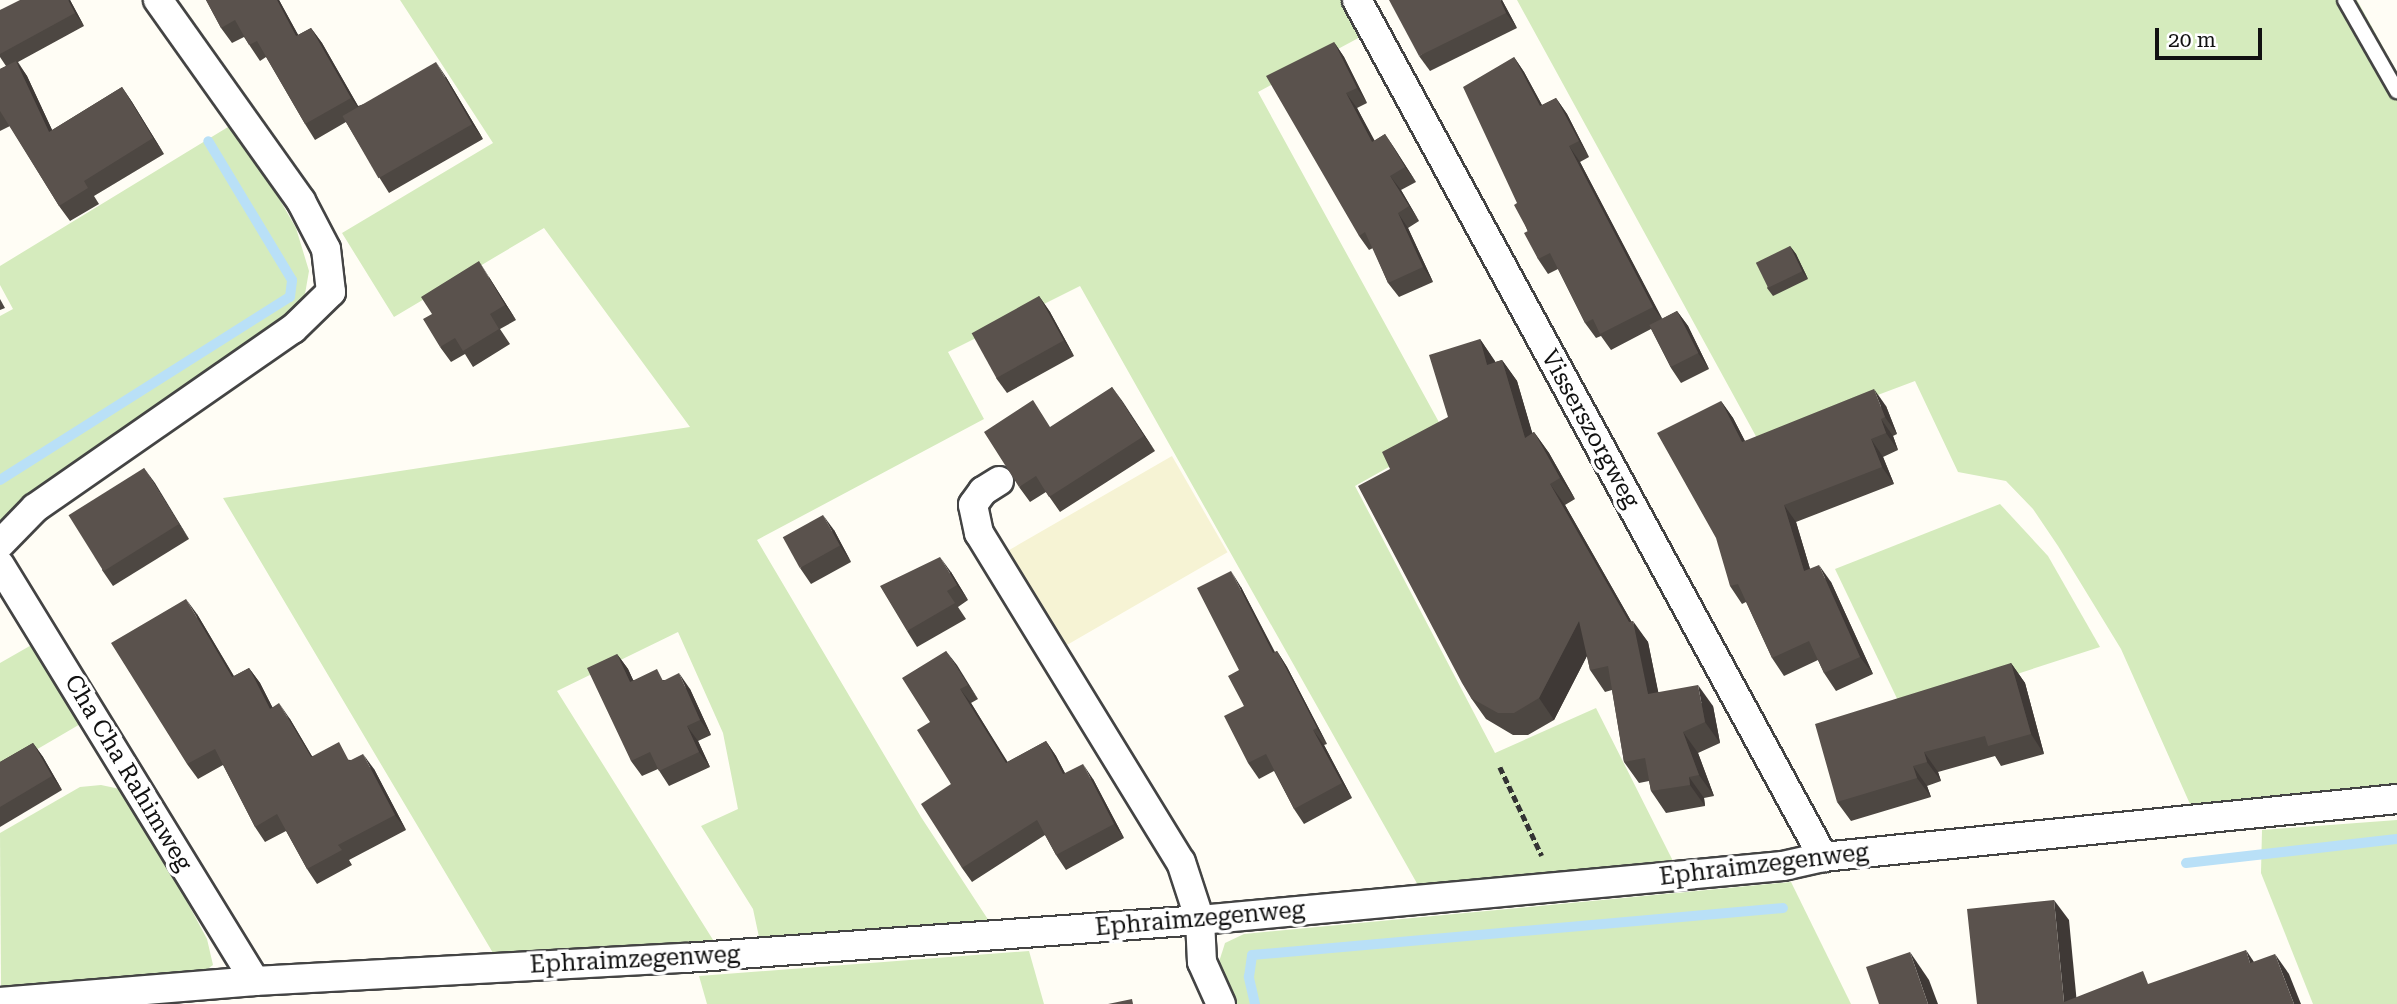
<!DOCTYPE html>
<style>
body{margin:0}
#map{position:relative;width:2397px;height:1004px;overflow:hidden;background:#fffdf5;font-family:"Roboto Serif",serif}
div>[style]{position:absolute}
.farmland>*{inset:0;background:#f6f3d4;transform-origin:0 0}
.green>*{inset:0;background:#d5ebbd}
.stream>*{height:10px;margin:-5px;padding:0 5px;transform-origin:5px;border-radius:5px;background:#b9e0f7}
.path>*{height:4.5px;margin-top:-2.25px;transform-origin:0;background:repeating-linear-gradient(90deg,#333 0 7px,transparent 0 10.5px)}
.roads{filter:drop-shadow(2px 0 #444) drop-shadow(-2px 0 #444) drop-shadow(0 2px #444) drop-shadow(0 -2px #444)}
.service>*{height:14px;margin:-7px;padding:0 7px;transform-origin:7px;border-radius:7px;background:#fff}
.minor>*{height:28px;margin:-14px;padding:0 14px;transform-origin:14px;border-radius:14px;background:#fff}
.wall>*{inset:0;background:#4d4742}
.shaded-wall>*{inset:0;background:#3f3936}
.building>*{inset:0;background:#5a524d;transform-origin:0 0}
span{translate:-50% -50%;white-space:nowrap;text-align:center;line-height:1.15;-webkit-text-stroke:7px #fff;paint-order:stroke}
.street-label{font-size:24px;color:#111}
.scale{position:absolute;left:2155px;top:28px;width:107px;height:32px;box-sizing:border-box;border:4px solid #111;border-top:0;padding-left:9px;font-size:21px;line-height:24px;white-space:nowrap;color:#111;-webkit-text-stroke:5px #fff;paint-order:stroke}
</style>
<div id="map">
<div class="farmland">
<i style="left:1172px;top:456px;width:111px;height:195px;rotate:60deg"></i>
</div>
<div class="green">
<i style="clip-path:polygon(400px 0,1346px 0,1364px 35px,1258px 92px,1446px 435px,1355px 486px,1495px 753px,1596px 708px,1673px 861px,1419px 887px,1080px 286px,948px 352px,984px 419px,757px 540px,921px 817px,989px 921px,759px 937px,753px 909px,701px 826px,738px 809px,723px 733px,678px 632px,557px 691px,715px 943px,493px 953px,223px 498px,690px 427px,544px 228px,394px 317px,342px 233px,493px 143px)"></i>
<i style="clip-path:polygon(1517px 0,2357px 0,2397px 72px,2397px 784px,2190px 804px,2121px 649px,2058px 546px,2033px 509px,2006px 481px,1958px 472px,1915px 381px,1758px 440px)"></i>
<i style="clip-path:polygon(228px 127px,250px 148px,296px 228px,309px 271px,305px 294px,291px 316px,28px 498px,0 522px,0 316px,13px 309px,0 285px,0 266px)"></i>
<i style="clip-path:polygon(2000px 504px,2048px 556px,2100px 647px,1903px 711px,1835px 569px)"></i>
<i style="clip-path:polygon(35px 643px,82px 723px,0 771px,0 663px)"></i>
<i style="clip-path:polygon(101px 785px,120px 789px,131px 797px,207px 939px,213px 965px,202px 973px,1px 988px,0 833px,80px 787px)"></i>
<i style="clip-path:polygon(2397px 820px,2397px 1004px,2313px 1004px,2261px 873px,2262px 830px)"></i>
<i style="clip-path:polygon(1791px 882px,1851px 1004px,1235px 1004px,1219px 962px,1225px 943px,1244px 934px)"></i>
<i style="clip-path:polygon(1029px 951px,1044px 1004px,707px 1004px,699px 976px)"></i>
</div>
<div class="stream">
<i style="left:0;top:480px;width:343px;rotate:-32.3deg"></i>
<i style="left:290px;top:297px;width:17px;rotate:-83deg"></i>
<i style="left:292px;top:280px;width:162px;rotate:-121.1deg"></i>
<i style="left:2186px;top:863px;width:212px;rotate:-6.5deg"></i>
<i style="left:1255px;top:1004px;width:28px;rotate:-103deg"></i>
<i style="left:1249px;top:977px;width:22px;rotate:-82deg"></i>
<i style="left:1252px;top:955px;width:533px;rotate:-5.06deg"></i>
</div>
<div class="path">
<i style="left:1500px;top:767px;width:98px;rotate:64.7deg"></i>
</div>
<div class="roads">
<div class="service">
<i style="left:2345px;top:0;width:105px;rotate:60.3deg"></i>
</div>
<div class="minor">
<i style="left:1357px;top:0;width:976px;rotate:61.46deg"></i>
<i style="left:999px;top:481px;width:19px;rotate:148deg"></i>
<i style="left:983px;top:491px;width:17px;rotate:126deg"></i>
<i style="left:973px;top:505px;width:29px;rotate:78deg"></i>
<i style="left:979px;top:533px;width:386px;rotate:58.5deg"></i>
<i style="left:1181px;top:862px;width:61px;rotate:71.9deg"></i>
<i style="left:1200px;top:920px;width:42px;rotate:87.3deg"></i>
<i style="left:1202px;top:962px;width:46px;rotate:65.7deg"></i>
<i style="left:0;top:544px;width:50px;rotate:-45.8deg"></i>
<i style="left:35px;top:508px;width:314px;rotate:-34.8deg"></i>
<i style="left:293px;top:329px;width:53px;rotate:-44.2deg"></i>
<i style="left:331px;top:292px;width:43px;rotate:-96.6deg"></i>
<i style="left:326px;top:249px;width:54px;rotate:-117.5deg"></i>
<i style="left:301px;top:201px;width:247px;rotate:-125.4deg"></i>
<i style="left:0;top:565px;width:488px;rotate:58.5deg"></i>
<i style="left:0;top:1002px;width:256px;rotate:-4.7deg"></i>
<i style="left:255px;top:981px;width:431px;rotate:-3.1deg"></i>
<i style="left:685px;top:958px;width:516px;rotate:-4.22deg"></i>
<i style="left:1200px;top:920px;width:585px;rotate:-5.29deg"></i>
<i style="left:1783px;top:866px;width:41px;rotate:-12.7deg"></i>
<i style="left:1823px;top:857px;width:577px;rotate:-5.77deg"></i>
</div>
</div>
<div class="wall">
<i style="clip-path:polygon(70px 0,84px 26px,18px 62px,27px 76px,52px 130px,122px 87px,132px 102px,164px 154px,94px 196px,99px 204px,70px 221px,59px 206px,10px 126px,0 131px,0 69px,6px 66px,0 57px,0 10px)"></i>
<i style="clip-path:polygon(206px 0,279px 0,298px 35px,311px 28px,322px 43px,358px 106px,446px 77px,483px 139px,389px 193px,379px 177px,346px 122px,315px 140px,305px 124px,266px 57px,260px 61px,244px 37px,232px 43px,221px 28px)"></i>
<i style="clip-path:polygon(1502px 0,1517px 28px,1430px 71px,1419px 56px)"></i>
<i style="clip-path:polygon(1334px 42px,1344px 57px,1367px 103px,1357px 108px,1374px 141px,1385px 134px,1416px 182px,1401px 190px,1419px 221px,1408px 228px,1433px 282px,1399px 297px,1388px 283px,1373px 248px,1369px 250px,1359px 236px)"></i>
<i style="clip-path:polygon(1514px 57px,1524px 72px,1542px 105px,1556px 98px,1567px 114px,1589px 157px,1580px 162px,1662px 319px,1677px 311px,1688px 326px,1709px 369px,1681px 383px,1671px 368px,1651px 329px,1611px 350px,1601px 336px,1596px 338px,1585px 323px,1558px 269px,1548px 274px,1538px 259px,1517px 203px)"></i>
<i style="clip-path:polygon(1790px 246px,1796px 254px,1808px 279px,1773px 296px,1767px 288px)"></i>
<i style="clip-path:polygon(489px 277px,516px 320px,500px 329px,510px 344px,473px 367px,465px 354px,451px 362px,440px 347px)"></i>
<i style="clip-path:polygon(1039px 296px,1050px 312px,1074px 356px,1007px 393px,996px 378px)"></i>
<i style="clip-path:polygon(0 299px,5px 308px,0 310px)"></i>
<i style="clip-path:polygon(1480px 339px,1495px 362px,1502px 360px,1517px 381px,1532px 433px,1534px 432px,1549px 453px,1575px 499px,1565px 505px,1631px 621px,1648px 642px,1658px 692px,1713px 706px,1720px 743px,1698px 753px,1714px 796px,1704px 798px,1705px 806px,1666px 813px,1651px 791px,1649px 781px,1639px 783px,1624px 762px,1612px 690px,1605px 692px,1590px 670px,1587px 656px,1554px 720px,1528px 735px,1513px 735px,1486px 719px,1471px 698px,1448px 417px)"></i>
<i style="clip-path:polygon(1112px 387px,1155px 451px,1060px 512px,1046px 492px,1030px 502px,1019px 487px)"></i>
<i style="clip-path:polygon(1721px 401px,1733px 418px,1745px 441px,1886px 406px,1897px 434px,1893px 436px,1898px 450px,1883px 457px,1894px 484px,1796px 522px,1810px 569px,1831px 582px,1873px 674px,1836px 691px,1824px 673px,1818px 660px,1784px 676px,1772px 658px,1746px 602px,1742px 604px,1730px 586px)"></i>
<i style="clip-path:polygon(144px 468px,189px 539px,113px 586px,102px 570px)"></i>
<i style="clip-path:polygon(834px 530px,851px 562px,811px 584px,800px 568px)"></i>
<i style="clip-path:polygon(951px 572px,968px 600px,958px 607px,966px 619px,917px 647px,907px 631px)"></i>
<i style="clip-path:polygon(1241px 587px,1275px 652px,1277px 651px,1287px 667px,1327px 744px,1324px 745px,1352px 798px,1304px 824px,1294px 809px,1274px 771px,1259px 779px,1248px 763px,1244px 706px,1239px 670px)"></i>
<i style="clip-path:polygon(197px 614px,234px 676px,249px 668px,260px 683px,272px 707px,290px 719px,312px 756px,351px 760px,374px 769px,406px 830px,349px 860px,352px 865px,317px 884px,307px 869px,286px 831px,265px 842px,255px 827px,223px 765px,198px 779px,187px 764px)"></i>
<i style="clip-path:polygon(946px 651px,978px 699px,971px 703px,1007px 762px,1046px 741px,1056px 756px,1065px 773px,1093px 779px,1124px 838px,1066px 870px,1056px 855px,1045px 835px,972px 882px,962px 868px,951px 784px,930px 722px)"></i>
<i style="clip-path:polygon(617px 654px,628px 669px,633px 680px,665px 680px,690px 689px,711px 735px,698px 741px,710px 767px,669px 786px,658px 769px,642px 776px,631px 761px)"></i>
<i style="clip-path:polygon(2011px 663px,2025px 683px,2044px 754px,2001px 766px,1995px 756px,1938px 772px,1941px 781px,1927px 786px,1931px 797px,1851px 821px,1837px 802px)"></i>
<i style="clip-path:polygon(33px 743px,43px 757px,62px 790px,0 827px,0 762px)"></i>
</div>
<div class="shaded-wall">
<i style="clip-path:polygon(68px 0,70px 0,84px 26px,75px 13px)"></i>
<i style="clip-path:polygon(277px 0,279px 0,307px 51px,296px 36px)"></i>
<i style="clip-path:polygon(1500px 0,1502px 0,1517px 28px,1506px 13px)"></i>
<i style="clip-path:polygon(311px 28px,322px 43px,362px 113px,351px 98px)"></i>
<i style="clip-path:polygon(1334px 42px,1344px 57px,1367px 103px,1357px 88px)"></i>
<i style="clip-path:polygon(1514px 57px,1524px 72px,1551px 122px,1540px 106px)"></i>
<i style="clip-path:polygon(16px 61px,27px 76px,60px 147px,49px 132px)"></i>
<i style="clip-path:polygon(436px 62px,446px 77px,483px 139px,472px 124px)"></i>
<i style="clip-path:polygon(122px 87px,132px 102px,164px 154px,153px 138px)"></i>
<i style="clip-path:polygon(1346px 93px,1357px 108px,1383px 156px,1372px 142px)"></i>
<i style="clip-path:polygon(1556px 98px,1567px 114px,1589px 157px,1579px 141px)"></i>
<i style="clip-path:polygon(1385px 134px,1395px 149px,1416px 182px,1405px 167px)"></i>
<i style="clip-path:polygon(1569px 146px,1580px 162px,1664px 322px,1653px 307px)"></i>
<i style="clip-path:polygon(1390px 176px,1401px 190px,1419px 221px,1409px 206px)"></i>
<i style="clip-path:polygon(1398px 213px,1408px 228px,1433px 282px,1423px 267px)"></i>
<i style="clip-path:polygon(1790px 246px,1796px 254px,1808px 279px,1802px 271px)"></i>
<i style="clip-path:polygon(479px 261px,489px 277px,516px 320px,505px 305px)"></i>
<i style="clip-path:polygon(1039px 296px,1050px 312px,1074px 356px,1064px 341px)"></i>
<i style="clip-path:polygon(1677px 311px,1688px 326px,1709px 369px,1698px 353px)"></i>
<i style="clip-path:polygon(1480px 339px,1495px 361px,1502px 386px,1487px 365px)"></i>
<i style="clip-path:polygon(1502px 360px,1517px 381px,1540px 459px,1525px 438px)"></i>
<i style="clip-path:polygon(1112px 387px,1123px 402px,1155px 451px,1144px 436px)"></i>
<i style="clip-path:polygon(1874px 389px,1886px 406px,1897px 434px,1885px 417px)"></i>
<i style="clip-path:polygon(1721px 401px,1733px 418px,1754px 459px,1742px 442px)"></i>
<i style="clip-path:polygon(1881px 419px,1893px 436px,1898px 450px,1886px 433px)"></i>
<i style="clip-path:polygon(1534px 432px,1549px 453px,1575px 499px,1560px 478px)"></i>
<i style="clip-path:polygon(1871px 439px,1883px 457px,1894px 484px,1882px 467px)"></i>
<i style="clip-path:polygon(144px 468px,155px 483px,189px 539px,179px 524px)"></i>
<i style="clip-path:polygon(1550px 484px,1565px 505px,1634px 626px,1633px 621px,1648px 642px,1663px 715px,1648px 694px,1629px 622px)"></i>
<i style="clip-path:polygon(1784px 505px,1796px 522px,1816px 589px,1804px 571px)"></i>
<i style="clip-path:polygon(823px 515px,834px 530px,851px 562px,840px 546px)"></i>
<i style="clip-path:polygon(940px 557px,951px 572px,968px 600px,957px 585px)"></i>
<i style="clip-path:polygon(1819px 565px,1831px 582px,1873px 674px,1860px 657px)"></i>
<i style="clip-path:polygon(1231px 571px,1241px 587px,1283px 669px,1273px 653px)"></i>
<i style="clip-path:polygon(186px 599px,197px 614px,243px 692px,232px 677px)"></i>
<i style="clip-path:polygon(1579px 621px,1594px 642px,1554px 720px,1539px 698px)"></i>
<i style="clip-path:polygon(946px 651px,957px 665px,978px 699px,968px 685px)"></i>
<i style="clip-path:polygon(1277px 651px,1287px 667px,1327px 744px,1317px 728px)"></i>
<i style="clip-path:polygon(617px 654px,628px 669px,641px 697px,630px 682px)"></i>
<i style="clip-path:polygon(2011px 663px,2025px 683px,2044px 754px,2031px 734px)"></i>
<i style="clip-path:polygon(249px 668px,260px 683px,281px 724px,270px 709px)"></i>
<i style="clip-path:polygon(679px 673px,690px 689px,711px 735px,700px 720px)"></i>
<i style="clip-path:polygon(1698px 685px,1713px 706px,1720px 743px,1705px 722px)"></i>
<i style="clip-path:polygon(960px 689px,971px 703px,1017px 777px,1006px 763px)"></i>
<i style="clip-path:polygon(279px 703px,290px 719px,321px 772px,311px 757px)"></i>
<i style="clip-path:polygon(687px 726px,698px 741px,710px 767px,699px 752px)"></i>
<i style="clip-path:polygon(1313px 730px,1324px 745px,1352px 798px,1342px 783px)"></i>
<i style="clip-path:polygon(1683px 732px,1698px 753px,1714px 796px,1699px 775px)"></i>
<i style="clip-path:polygon(1046px 741px,1056px 756px,1073px 789px,1063px 774px)"></i>
<i style="clip-path:polygon(33px 743px,43px 757px,62px 790px,52px 776px)"></i>
<i style="clip-path:polygon(1924px 752px,1938px 772px,1941px 781px,1927px 762px)"></i>
<i style="clip-path:polygon(363px 754px,374px 769px,406px 830px,395px 815px)"></i>
<i style="clip-path:polygon(1083px 764px,1093px 779px,1124px 838px,1114px 824px)"></i>
<i style="clip-path:polygon(1913px 766px,1927px 786px,1931px 797px,1917px 778px)"></i>
<i style="clip-path:polygon(1689px 777px,1704px 798px,1705px 806px,1690px 785px)"></i>
<i style="clip-path:polygon(2054px 900px,2069px 920px,2077px 1004px,2064px 1002px)"></i>
<i style="clip-path:polygon(2246px 950px,2260px 971px,2250px 963px)"></i>
<i style="clip-path:polygon(1910px 952px,1929px 980px,1938px 1004px,1928px 1004px)"></i>
<i style="clip-path:polygon(2275px 954px,2289px 974px,2301px 1004px,2294px 1004px)"></i>
</div>
<div class="building">
<i style="clip-path:polygon(20px 0,68px 0,75px 13px,0 54px,0 10px)"></i>
<i style="clip-path:polygon(206px 0,277px 0,296px 36px,311px 28px,351px 98px,305px 124px,257px 41px,249px 45px,235px 20px,221px 28px)"></i>
<i style="clip-path:polygon(1389px 0,1500px 0,1506px 13px,1419px 56px)"></i>
<i style="clip-path:polygon(1334px 42px,1357px 88px,1346px 93px,1372px 142px,1385px 134px,1405px 167px,1390px 176px,1409px 206px,1398px 213px,1423px 267px,1388px 283px,1365px 232px,1359px 236px,1266px 76px)"></i>
<i style="clip-path:polygon(1514px 57px,1540px 106px,1556px 98px,1579px 141px,1569px 146px,1653px 307px,1600px 334px,1593px 319px,1585px 323px,1550px 253px,1538px 259px,1524px 233px,1528px 231px,1514px 205px,1517px 203px,1463px 87px)"></i>
<i style="clip-path:polygon(16px 61px,49px 132px,122px 87px,153px 138px,84px 181px,88px 188px,59px 206px,0 111px,0 69px)"></i>
<i style="left:436px;top:62px;width:72px;height:108px;rotate:60deg"></i>
<i style="left:1790px;top:246px;width:28px;height:38px;rotate:64deg"></i>
<i style="clip-path:polygon(479px 261px,505px 305px,490px 314px,499px 329px,463px 351px,455px 338px,440px 347px,423px 319px,432px 314px,421px 297px)"></i>
<i style="left:1039px;top:296px;width:51px;height:77px;rotate:61deg"></i>
<i style="left:1677px;top:311px;width:47px;height:31px;rotate:63deg"></i>
<i style="clip-path:polygon(1480px 339px,1487px 365px,1502px 360px,1525px 438px,1534px 432px,1560px 478px,1550px 484px,1629px 622px,1633px 621px,1648px 694px,1698px 685px,1705px 722px,1683px 732px,1699px 775px,1689px 777px,1690px 785px,1651px 791px,1645px 758px,1624px 762px,1608px 666px,1590px 670px,1579px 621px,1539px 698px,1514px 713px,1498px 713px,1471px 698px,1462px 683px,1358px 486px,1390px 469px,1382px 452px,1448px 417px,1429px 355px)"></i>
<i style="clip-path:polygon(1112px 387px,1144px 436px,1049px 497px,1036px 476px,1019px 487px,984px 432px,1033px 400px,1050px 427px)"></i>
<i style="clip-path:polygon(1874px 389px,1885px 417px,1881px 419px,1886px 433px,1871px 439px,1882px 467px,1784px 505px,1804px 571px,1819px 565px,1860px 657px,1824px 673px,1809px 641px,1772px 658px,1738px 584px,1730px 586px,1716px 538px,1657px 433px,1721px 401px,1742px 442px)"></i>
<i style="left:144px;top:468px;width:66px;height:89px;rotate:58deg"></i>
<i style="left:823px;top:515px;width:35px;height:46px;rotate:61deg"></i>
<i style="clip-path:polygon(940px 557px,957px 585px,947px 591px,955px 603px,907px 631px,880px 586px)"></i>
<i style="clip-path:polygon(1231px 571px,1273px 653px,1277px 651px,1317px 728px,1313px 730px,1342px 783px,1294px 809px,1266px 754px,1248px 763px,1224px 716px,1244px 706px,1228px 676px,1239px 670px,1197px 588px)"></i>
<i style="clip-path:polygon(186px 599px,232px 677px,249px 668px,270px 709px,279px 703px,311px 757px,339px 742px,349px 761px,363px 754px,395px 815px,338px 845px,342px 850px,307px 869px,277px 814px,255px 827px,215px 749px,187px 764px,111px 643px)"></i>
<i style="clip-path:polygon(946px 651px,968px 685px,960px 689px,1006px 763px,1046px 741px,1063px 774px,1083px 764px,1114px 824px,1056px 855px,1037px 820px,962px 868px,921px 804px,951px 784px,917px 730px,930px 722px,902px 678px)"></i>
<i style="clip-path:polygon(617px 654px,630px 682px,657px 669px,663px 681px,679px 673px,700px 720px,687px 726px,699px 752px,659px 771px,650px 752px,631px 761px,587px 668px)"></i>
<i style="clip-path:polygon(2011px 663px,2031px 734px,1988px 746px,1985px 736px,1924px 752px,1927px 762px,1913px 766px,1917px 778px,1837px 802px,1815px 724px)"></i>
<i style="clip-path:polygon(33px 743px,52px 776px,0 807px,0 762px)"></i>
<i style="clip-path:polygon(2054px 900px,2064px 1002px,2143px 971px,2148px 984px,2246px 950px,2250px 963px,2275px 954px,2294px 1004px,1977px 1004px,1967px 909px)"></i>
<i style="clip-path:polygon(1910px 952px,1928px 1004px,1879px 1004px,1866px 967px)"></i>
<i style="clip-path:polygon(1132px 999px,1133px 1004px,1108px 1004px)"></i>
</div>
<div class="street-label">
<span style="left:1590px;top:429px;rotate:61deg">Visserszorgweg</span>
<span style="left:128px;top:773px;rotate:59deg">Cha Cha Rahimweg</span>
<span style="left:1764px;top:865px;rotate:-7deg">Ephraimzegenweg</span>
<span style="left:1200px;top:919px;rotate:-5deg">Ephraimzegenweg</span>
<span style="left:635px;top:960px;rotate:-3deg">Ephraimzegenweg</span>
</div>
<div class="scale">20 m</div>
</div>
